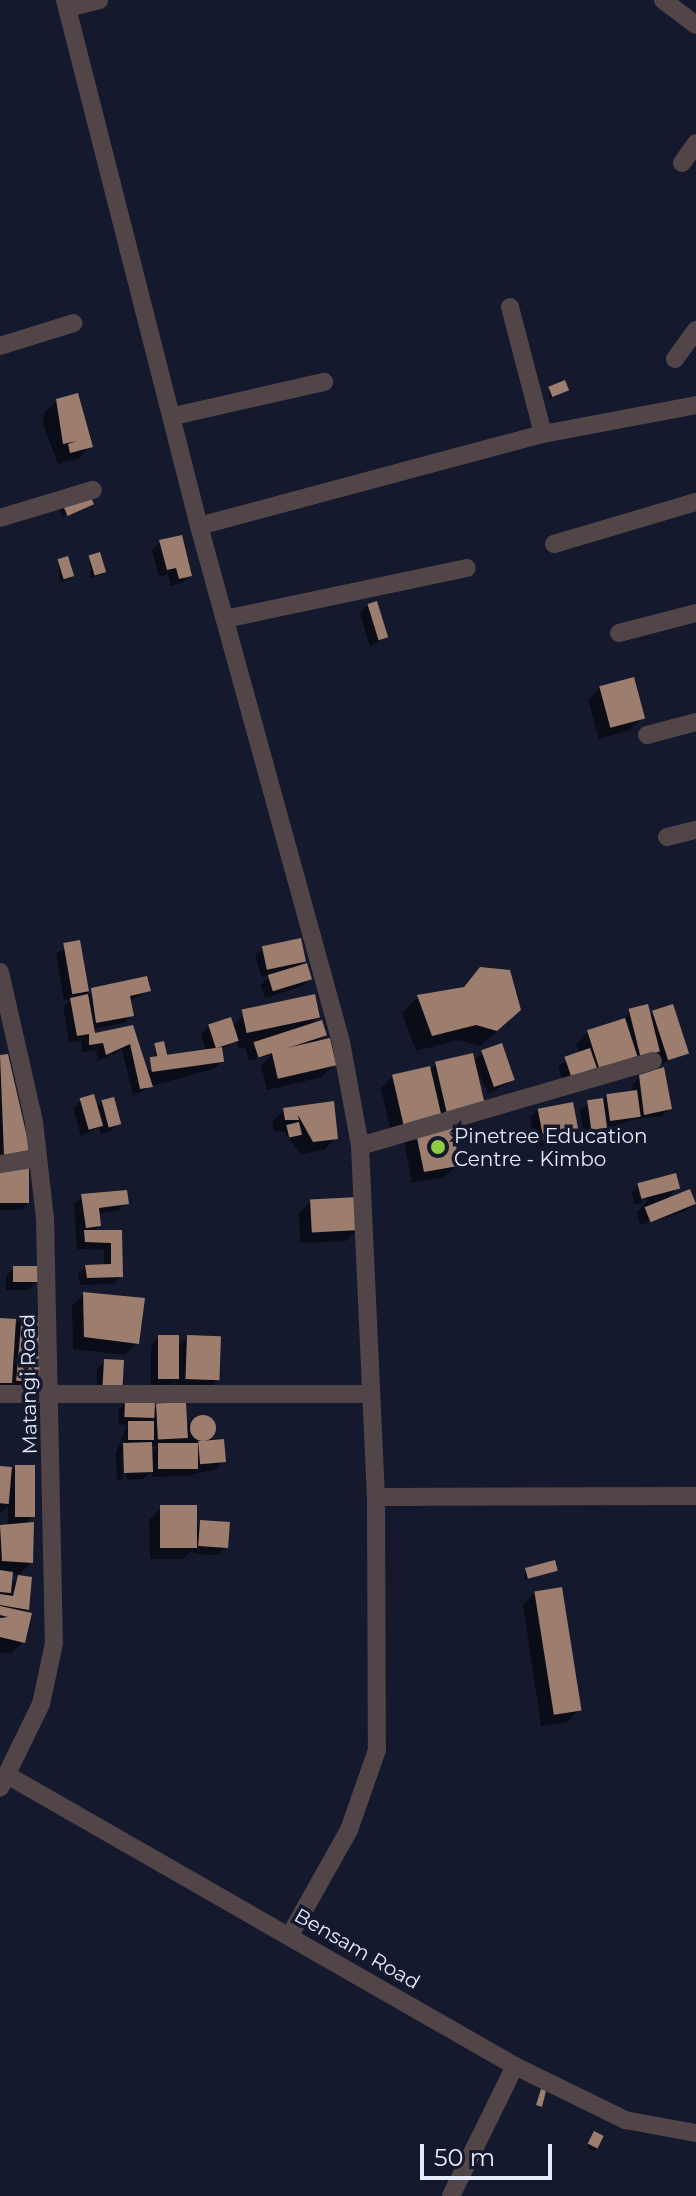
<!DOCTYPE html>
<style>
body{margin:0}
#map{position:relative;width:696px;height:2196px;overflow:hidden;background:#14192e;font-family:Montserrat,sans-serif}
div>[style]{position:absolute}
.shadow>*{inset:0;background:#0007;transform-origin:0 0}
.building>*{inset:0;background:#9d7d6e;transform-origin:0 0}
.round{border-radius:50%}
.street>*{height:18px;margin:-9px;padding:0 9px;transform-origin:9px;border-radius:9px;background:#524548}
.dots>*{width:22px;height:22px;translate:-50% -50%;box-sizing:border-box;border:4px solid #14192e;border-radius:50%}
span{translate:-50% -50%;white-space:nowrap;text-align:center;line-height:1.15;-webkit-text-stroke:7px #14192e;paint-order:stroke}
.poi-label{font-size:20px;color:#e7ecfb}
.left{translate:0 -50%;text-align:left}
.street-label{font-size:20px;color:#e7ecfb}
.scale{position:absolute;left:420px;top:2144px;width:132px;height:36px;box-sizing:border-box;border:4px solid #e7ecfb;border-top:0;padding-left:10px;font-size:24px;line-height:28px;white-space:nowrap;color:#e7ecfb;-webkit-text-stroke:6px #14192e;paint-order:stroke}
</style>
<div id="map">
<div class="shadow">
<i style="clip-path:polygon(550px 388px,567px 390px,549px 399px)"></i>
<i style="clip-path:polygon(57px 401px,90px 446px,78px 459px,58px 464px,43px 424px,44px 413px)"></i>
<i style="clip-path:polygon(91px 504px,62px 516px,59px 510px,63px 506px)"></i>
<i style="clip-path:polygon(160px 542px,190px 576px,182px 583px,171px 586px,168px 574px,159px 577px,152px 550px)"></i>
<i style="clip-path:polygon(89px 557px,104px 572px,100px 575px,91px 578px)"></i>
<i style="clip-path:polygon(58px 561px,72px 576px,69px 579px,60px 582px)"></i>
<i style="clip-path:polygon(368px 605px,386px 636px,370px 647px,360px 613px)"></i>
<i style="clip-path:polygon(600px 687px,642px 718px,630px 730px,599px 739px,588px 700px)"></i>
<i style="clip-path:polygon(78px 942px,88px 994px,148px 991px,129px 1001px,132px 1015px,124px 1023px,93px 1029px,94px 1036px,131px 1027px,146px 1073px,155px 1066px,155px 1044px,165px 1058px,158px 1066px,207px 1053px,201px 1034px,209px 1026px,232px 1027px,244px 1015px,318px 1017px,309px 1026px,324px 1035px,315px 1044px,334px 1065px,322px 1077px,267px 1090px,261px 1066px,271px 1055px,249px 1061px,245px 1047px,239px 1049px,236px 1041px,220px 1050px,222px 1061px,214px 1069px,151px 1086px,133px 1096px,122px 1050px,98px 1061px,96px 1050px,82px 1052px,82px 1041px,69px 1043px,63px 1007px,71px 1000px,64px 1000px,56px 953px)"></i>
<i style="clip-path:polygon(263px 948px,304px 960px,296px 968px,310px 978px,302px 986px,265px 998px,261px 985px,271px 975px,262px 977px,255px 956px)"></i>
<i style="clip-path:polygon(481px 969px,503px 1026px,480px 1046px,459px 1040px,416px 1051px,402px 1013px,418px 997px,462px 988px)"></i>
<i style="clip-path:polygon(630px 1011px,649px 1016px,653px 1012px,686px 1052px,660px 1065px,656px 1052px,563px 1082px,558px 1066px,579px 1053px,576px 1044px,588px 1032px,623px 1021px)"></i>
<i style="clip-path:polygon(483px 1052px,513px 1080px,488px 1094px,474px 1063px,453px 1126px,456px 1166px,443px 1178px,412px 1183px,404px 1142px,392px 1137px,381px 1088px,393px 1076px,429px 1070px,436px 1064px,473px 1062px)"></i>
<i style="clip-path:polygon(6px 1056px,27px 1149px,15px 1161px,0 1165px,0 1057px)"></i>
<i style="clip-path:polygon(640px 1077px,670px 1108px,662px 1116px,636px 1119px,584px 1137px,580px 1110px,607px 1096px,633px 1093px,632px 1085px)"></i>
<i style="clip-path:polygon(81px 1100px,96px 1108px,102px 1102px,119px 1123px,111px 1131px,101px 1134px,99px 1127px,81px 1136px,73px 1108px)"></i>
<i style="clip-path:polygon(332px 1104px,336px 1138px,324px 1150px,301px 1154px,284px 1132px,274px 1131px,272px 1122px,284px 1110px)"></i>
<i style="clip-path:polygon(538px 1110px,577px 1133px,569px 1141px,535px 1147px,530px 1117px)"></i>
<i style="clip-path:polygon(0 1170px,29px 1202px,22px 1210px,0 1210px)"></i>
<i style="clip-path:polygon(639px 1185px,678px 1187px,668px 1197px,694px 1204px,686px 1211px,640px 1225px,637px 1212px,647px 1201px,642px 1188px,637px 1188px,642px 1203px,635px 1205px,632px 1193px)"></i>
<i style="clip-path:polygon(82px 1196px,126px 1203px,118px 1211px,97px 1214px,99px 1226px,93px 1232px,120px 1232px,121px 1276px,113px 1284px,80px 1285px,78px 1274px,86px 1267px,104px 1266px,104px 1250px,77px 1249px,74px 1204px)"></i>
<i style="clip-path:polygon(311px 1201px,358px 1229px,346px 1241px,300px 1243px,299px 1213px)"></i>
<i style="clip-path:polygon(14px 1268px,36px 1282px,28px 1290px,6px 1290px,6px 1276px)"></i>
<i style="clip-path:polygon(84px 1294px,137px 1343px,125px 1355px,73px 1349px,72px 1306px)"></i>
<i style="clip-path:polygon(23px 1316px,40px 1381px,28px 1394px,0 1393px,0 1320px,14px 1326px)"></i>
<i style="clip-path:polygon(159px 1337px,177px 1347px,187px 1337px,219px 1378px,207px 1391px,175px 1390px,175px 1381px,169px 1386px,151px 1386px,151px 1345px)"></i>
<i style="clip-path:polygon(105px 1361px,122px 1386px,97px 1393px,97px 1369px)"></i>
<i style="clip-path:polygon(evenodd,126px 1402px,152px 1411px,157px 1406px,185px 1425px,212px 1418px,213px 1442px,224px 1461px,216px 1469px,188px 1476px,152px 1477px,152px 1471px,143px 1479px,127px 1480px,122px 1450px,123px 1480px,117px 1480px,116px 1453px,127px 1425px,119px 1424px,118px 1410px,126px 1402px,158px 1446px,150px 1454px,150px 1447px,158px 1446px)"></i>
<i style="clip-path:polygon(15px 1467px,33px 1516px,24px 1525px,31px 1563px,19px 1575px,11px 1573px,9px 1587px,19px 1577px,27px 1609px,23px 1642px,11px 1654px,0 1652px,0 1527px,8px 1527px,8px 1506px,0 1514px,0 1468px,10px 1472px)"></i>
<i style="clip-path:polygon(161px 1508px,195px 1528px,201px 1522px,226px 1547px,218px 1555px,193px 1554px,193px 1549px,183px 1559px,150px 1559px,149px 1520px)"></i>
<i style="clip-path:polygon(526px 1568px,555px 1570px,524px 1580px)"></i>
<i style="clip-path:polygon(535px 1593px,579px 1710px,566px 1723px,541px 1726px,523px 1605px)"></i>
<i style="left:594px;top:2134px;width:8px;height:16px;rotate:23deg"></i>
</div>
<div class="building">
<i style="left:565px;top:380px;width:11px;height:18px;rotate:68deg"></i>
<i style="clip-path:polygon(78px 393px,93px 447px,70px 453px,68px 444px,77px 441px,63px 444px,56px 399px)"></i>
<i style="left:90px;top:495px;width:10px;height:29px;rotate:66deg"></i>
<i style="clip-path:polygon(182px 535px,192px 576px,179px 579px,176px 568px,167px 570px,159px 540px)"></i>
<i style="left:100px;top:552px;width:21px;height:12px;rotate:73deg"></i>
<i style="left:68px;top:556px;width:21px;height:11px;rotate:73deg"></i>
<i style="left:377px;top:601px;width:38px;height:10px;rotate:73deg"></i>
<i style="left:634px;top:677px;width:43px;height:36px;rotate:75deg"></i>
<i style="left:301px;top:938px;width:24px;height:40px;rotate:78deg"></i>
<i style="left:80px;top:940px;width:52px;height:17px;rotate:80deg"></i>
<i style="left:307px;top:963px;width:17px;height:41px;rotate:73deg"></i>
<i style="clip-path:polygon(480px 967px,510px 970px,521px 1010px,497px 1031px,476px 1025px,432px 1036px,417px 995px,464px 987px)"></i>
<i style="clip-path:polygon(147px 976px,151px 991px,130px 996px,134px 1016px,96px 1023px,91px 988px)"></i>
<i style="clip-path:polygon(88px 994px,95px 1033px,133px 1025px,153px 1087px,140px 1089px,130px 1044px,106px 1055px,103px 1043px,89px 1045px,89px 1034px,77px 1036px,70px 998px)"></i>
<i style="left:315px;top:994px;width:24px;height:75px;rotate:78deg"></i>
<i style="left:648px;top:1004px;width:49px;height:20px;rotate:76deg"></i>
<i style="left:673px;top:1004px;width:52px;height:22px;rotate:72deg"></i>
<i style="left:231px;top:1017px;width:25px;height:24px;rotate:72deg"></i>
<i style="left:625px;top:1018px;width:40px;height:40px;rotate:72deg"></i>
<i style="left:322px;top:1020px;width:16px;height:72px;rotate:72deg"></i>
<i style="left:330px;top:1038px;width:28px;height:60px;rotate:77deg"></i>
<i style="left:164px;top:1041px;width:18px;height:10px;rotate:77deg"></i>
<i style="left:502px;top:1043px;width:39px;height:22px;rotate:71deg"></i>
<i style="left:222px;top:1047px;width:15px;height:73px;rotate:82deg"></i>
<i style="left:590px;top:1048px;width:21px;height:27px;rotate:71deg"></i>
<i style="left:473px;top:1053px;width:58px;height:39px;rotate:77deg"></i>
<i style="clip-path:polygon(8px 1054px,30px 1150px,4px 1155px,0 1055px)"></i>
<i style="left:430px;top:1066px;width:53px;height:39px;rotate:77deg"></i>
<i style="clip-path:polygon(664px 1067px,672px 1109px,644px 1115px,639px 1075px)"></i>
<i style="left:637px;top:1090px;width:27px;height:31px;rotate:82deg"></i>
<i style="left:94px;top:1094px;width:33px;height:15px;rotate:74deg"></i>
<i style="left:114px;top:1097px;width:28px;height:13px;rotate:75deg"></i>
<i style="left:603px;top:1098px;width:30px;height:16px;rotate:82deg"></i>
<i style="clip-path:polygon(334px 1101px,338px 1139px,313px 1142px,298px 1115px,299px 1120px,285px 1120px,283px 1108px)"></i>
<i style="left:573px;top:1102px;width:33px;height:36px;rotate:79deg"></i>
<i style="clip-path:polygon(454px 1120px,458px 1166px,424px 1172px,415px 1128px)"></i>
<i style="left:299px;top:1122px;width:13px;height:13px;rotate:77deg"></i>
<i style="left:0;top:1168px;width:29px;height:35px"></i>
<i style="left:676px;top:1173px;width:16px;height:40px;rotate:75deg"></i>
<i style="left:690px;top:1189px;width:16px;height:49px;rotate:68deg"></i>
<i style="clip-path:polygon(127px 1190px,129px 1204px,99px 1208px,101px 1226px,86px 1228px,81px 1194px)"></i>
<i style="left:358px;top:1197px;width:33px;height:48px;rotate:87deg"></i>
<i style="clip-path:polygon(84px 1230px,122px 1230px,123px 1277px,87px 1278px,85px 1265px,111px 1264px,111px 1243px,85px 1242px)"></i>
<i style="left:13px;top:1266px;width:25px;height:16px"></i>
<i style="clip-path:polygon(83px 1292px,145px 1298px,139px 1344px,84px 1337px)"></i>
<i style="left:22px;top:1314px;width:23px;height:67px;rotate:5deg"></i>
<i style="clip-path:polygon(0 1318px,16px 1319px,12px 1383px,0 1383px)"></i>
<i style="left:158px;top:1335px;width:21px;height:44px"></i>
<i style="left:187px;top:1335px;width:34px;height:44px;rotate:2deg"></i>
<i style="left:104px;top:1359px;width:20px;height:27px;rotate:3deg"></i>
<i style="left:125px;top:1400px;width:30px;height:17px;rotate:2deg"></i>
<i style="left:186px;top:1402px;width:36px;height:30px;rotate:87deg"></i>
<i class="round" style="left:190px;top:1415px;width:26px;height:26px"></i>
<i style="left:128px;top:1421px;width:26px;height:19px"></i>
<i style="left:224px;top:1439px;width:23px;height:26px;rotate:85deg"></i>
<i style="left:152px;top:1442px;width:30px;height:29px;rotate:88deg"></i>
<i style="left:198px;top:1443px;width:26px;height:40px;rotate:90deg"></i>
<i style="left:15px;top:1465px;width:20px;height:52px"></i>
<i style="left:0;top:1466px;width:12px;height:37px;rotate:5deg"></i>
<i style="left:197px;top:1505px;width:43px;height:37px;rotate:90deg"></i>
<i style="left:200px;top:1520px;width:30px;height:26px;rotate:4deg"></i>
<i style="clip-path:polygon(34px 1522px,33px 1563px,2px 1561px,0 1525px)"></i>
<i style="left:555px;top:1560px;width:11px;height:31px;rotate:75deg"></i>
<i style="clip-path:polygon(0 1570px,13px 1572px,11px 1593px,0 1592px)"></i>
<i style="clip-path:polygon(18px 1575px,32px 1577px,29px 1610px,0 1605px,0 1594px,13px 1596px)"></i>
<i style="left:562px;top:1587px;width:125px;height:28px;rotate:81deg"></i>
<i style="clip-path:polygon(0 1606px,32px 1613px,25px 1643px,0 1637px,0 1618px,8px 1617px,0 1615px)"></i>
<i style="clip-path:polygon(541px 2089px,546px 2091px,542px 2107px,536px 2105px)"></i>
<i style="left:594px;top:2131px;width:11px;height:14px;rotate:27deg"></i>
</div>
<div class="street">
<i style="left:65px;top:0;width:543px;rotate:75.71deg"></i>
<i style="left:199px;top:526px;width:535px;rotate:74.61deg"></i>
<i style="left:341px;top:1042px;width:106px;rotate:79.6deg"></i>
<i style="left:360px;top:1146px;width:351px;rotate:87.4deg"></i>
<i style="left:376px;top:1497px;width:253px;rotate:89.8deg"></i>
<i style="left:377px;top:1750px;width:85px;rotate:109.3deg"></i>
<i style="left:349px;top:1830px;width:120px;rotate:119.3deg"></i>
<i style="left:663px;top:0;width:41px;rotate:37.1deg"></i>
<i style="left:68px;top:8px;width:32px;rotate:-14deg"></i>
<i style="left:682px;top:163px;width:24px;rotate:-55deg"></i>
<i style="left:510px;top:307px;width:131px;rotate:75.4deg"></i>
<i style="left:0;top:346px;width:77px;rotate:-17.3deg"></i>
<i style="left:675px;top:359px;width:36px;rotate:-54deg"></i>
<i style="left:174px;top:416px;width:154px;rotate:-12.8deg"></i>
<i style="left:0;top:518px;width:97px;rotate:-16.8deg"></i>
<i style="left:199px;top:526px;width:356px;rotate:-15deg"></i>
<i style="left:543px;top:434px;width:156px;rotate:-10.7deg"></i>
<i style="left:554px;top:544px;width:148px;rotate:-16.5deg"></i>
<i style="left:225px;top:619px;width:247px;rotate:-11.9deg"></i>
<i style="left:619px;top:633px;width:80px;rotate:-14.6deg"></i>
<i style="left:647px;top:735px;width:51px;rotate:-14.9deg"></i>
<i style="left:667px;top:837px;width:30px;rotate:-14deg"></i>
<i style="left:0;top:972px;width:154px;rotate:77.2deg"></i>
<i style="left:34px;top:1122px;width:97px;rotate:83.5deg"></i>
<i style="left:45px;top:1218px;width:425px;rotate:88.8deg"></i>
<i style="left:54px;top:1643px;width:62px;rotate:102deg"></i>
<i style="left:41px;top:1704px;width:93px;rotate:116deg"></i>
<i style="left:360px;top:1146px;width:305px;rotate:-16.2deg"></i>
<i style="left:0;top:1164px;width:38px;rotate:-9deg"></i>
<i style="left:0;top:1394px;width:368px"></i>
<i style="left:376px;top:1497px;width:320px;rotate:-0.2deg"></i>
<i style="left:7px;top:1775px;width:585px;rotate:29.81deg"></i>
<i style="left:515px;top:2066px;width:123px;rotate:26.1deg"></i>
<i style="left:625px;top:2120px;width:72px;rotate:10.4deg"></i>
<i style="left:451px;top:2196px;width:145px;rotate:-63.8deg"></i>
</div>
<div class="dots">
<i style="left:438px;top:1147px;background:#8ecd43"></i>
</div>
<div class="poi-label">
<span class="left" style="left:454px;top:1148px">Pinetree Education<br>Centre - Kimbo</span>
</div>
<div class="street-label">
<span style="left:29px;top:1384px;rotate:-91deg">Matangi Road</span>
<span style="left:357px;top:1949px;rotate:30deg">Bensam Road</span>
</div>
<div class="scale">50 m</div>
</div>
